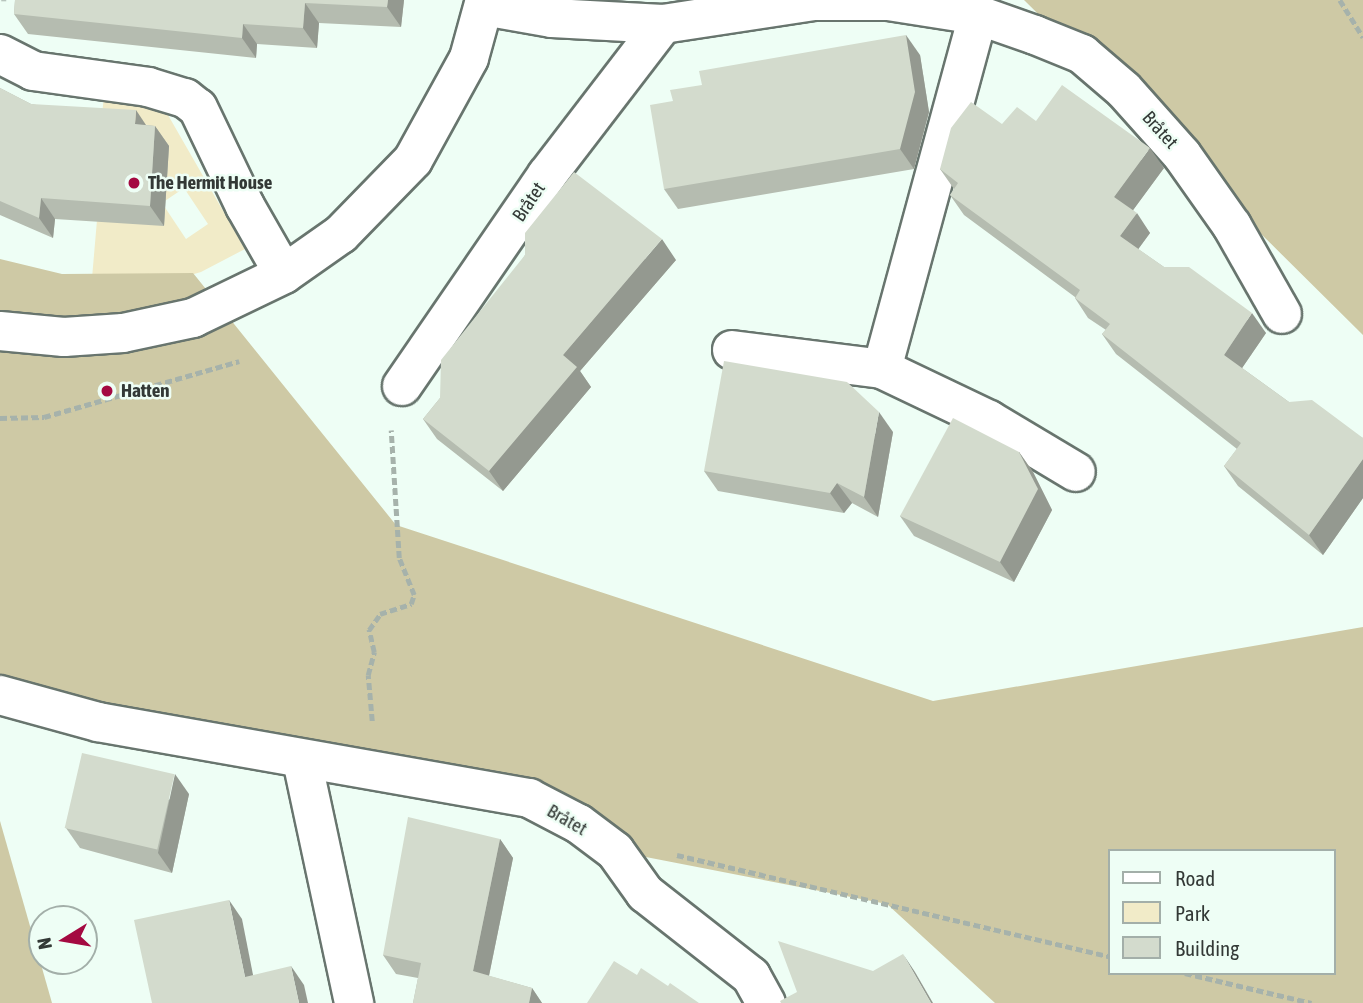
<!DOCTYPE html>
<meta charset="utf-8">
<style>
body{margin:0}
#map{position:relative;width:1363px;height:1003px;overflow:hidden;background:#eefef5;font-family:"Asap Condensed",sans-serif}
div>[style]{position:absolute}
.green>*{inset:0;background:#f1ebc8}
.forest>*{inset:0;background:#cec9a5}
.path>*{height:4.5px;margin-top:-2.25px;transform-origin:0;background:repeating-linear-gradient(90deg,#a6b2ab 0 7px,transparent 0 10.5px)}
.roads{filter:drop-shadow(2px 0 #68756e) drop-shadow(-2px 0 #68756e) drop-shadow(0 2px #68756e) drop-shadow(0 -2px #68756e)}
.minor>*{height:38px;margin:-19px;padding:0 19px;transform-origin:19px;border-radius:19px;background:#fff}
.major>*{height:38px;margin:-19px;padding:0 19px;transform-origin:19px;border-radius:19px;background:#fff}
.wall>*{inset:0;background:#b5bcb0}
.shaded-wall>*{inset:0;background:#949990}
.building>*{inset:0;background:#d3dbcd;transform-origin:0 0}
.dots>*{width:19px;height:19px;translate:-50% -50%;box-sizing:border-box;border:4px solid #eefef5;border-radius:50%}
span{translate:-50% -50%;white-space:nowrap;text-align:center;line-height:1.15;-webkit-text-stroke:5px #eefef5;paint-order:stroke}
.street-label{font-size:19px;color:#333936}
.poi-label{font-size:19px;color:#333936;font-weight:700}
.left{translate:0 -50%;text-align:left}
.legend{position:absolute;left:1108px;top:849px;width:228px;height:126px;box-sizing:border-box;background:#eefef5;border:2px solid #a3afa9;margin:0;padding:9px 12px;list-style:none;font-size:21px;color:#333936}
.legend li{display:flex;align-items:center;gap:14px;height:35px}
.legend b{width:35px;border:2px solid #a3afa9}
.north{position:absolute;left:28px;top:905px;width:70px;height:70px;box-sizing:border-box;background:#eefef5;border:2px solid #a3afa9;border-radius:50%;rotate:259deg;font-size:19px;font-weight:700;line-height:28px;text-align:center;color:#333936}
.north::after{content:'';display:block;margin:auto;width:24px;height:32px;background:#a40941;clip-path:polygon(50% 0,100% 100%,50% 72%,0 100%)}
</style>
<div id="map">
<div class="green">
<i style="clip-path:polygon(evenodd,104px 97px,146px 102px,168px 115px,245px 249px,201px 272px,163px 283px,91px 290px,97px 220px,144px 221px,149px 125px,101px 122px,104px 97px,184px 188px,208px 224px,186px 239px,162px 203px,184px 188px)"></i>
</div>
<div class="forest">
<i style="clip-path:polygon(1024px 0,1363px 0,1363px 335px,1250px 223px)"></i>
<i style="clip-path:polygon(evenodd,0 259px,62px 274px,193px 273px,396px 525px,933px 701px,1363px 627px,1363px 1003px,995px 1003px,887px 904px,615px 851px,529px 798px,0 695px,0 259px,1109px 851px,1333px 851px,1333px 973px,1109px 973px,1109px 851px)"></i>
<i style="clip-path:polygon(0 821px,52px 1003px,0 1003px)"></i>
</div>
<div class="path">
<i style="left:4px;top:0;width:1px;rotate:90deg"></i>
<i style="left:1340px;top:0;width:44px;rotate:58.1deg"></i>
<i style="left:0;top:418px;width:44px;rotate:-1.3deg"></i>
<i style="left:44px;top:417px;width:203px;rotate:-16deg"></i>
<i style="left:372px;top:721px;width:46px;rotate:-95deg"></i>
<i style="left:368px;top:675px;width:24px;rotate:-75deg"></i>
<i style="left:374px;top:652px;width:23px;rotate:-103deg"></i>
<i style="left:369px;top:630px;width:19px;rotate:-55deg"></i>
<i style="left:380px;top:614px;width:33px;rotate:-18deg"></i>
<i style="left:411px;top:604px;width:9px;rotate:-72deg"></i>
<i style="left:414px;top:595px;width:40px;rotate:-112deg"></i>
<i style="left:399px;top:558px;width:128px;rotate:-93.6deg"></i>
<i style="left:677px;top:855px;width:444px;rotate:13.2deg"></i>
<i style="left:1185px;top:973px;width:130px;rotate:13.3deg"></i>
</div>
<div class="roads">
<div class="minor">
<i style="left:484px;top:6px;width:69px;rotate:10deg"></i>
<i style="left:552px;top:18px;width:111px;rotate:3.1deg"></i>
<i style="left:663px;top:24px;width:153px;rotate:-8.7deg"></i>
<i style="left:814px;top:1px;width:74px"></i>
<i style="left:888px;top:1px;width:91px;rotate:8.8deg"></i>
<i style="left:978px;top:15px;width:60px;rotate:19.3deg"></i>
<i style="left:1035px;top:35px;width:51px;rotate:22deg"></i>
<i style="left:1082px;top:54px;width:55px;rotate:40.6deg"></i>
<i style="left:1124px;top:90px;width:87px;rotate:48.3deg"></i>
<i style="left:1182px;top:155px;width:87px;rotate:54.8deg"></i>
<i style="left:1232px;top:226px;width:101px;rotate:60.4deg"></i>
<i style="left:0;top:54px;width:37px;rotate:27deg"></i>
<i style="left:33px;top:71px;width:116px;rotate:7.9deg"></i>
<i style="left:148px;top:87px;width:39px;rotate:17deg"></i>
<i style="left:185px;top:98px;width:16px;rotate:38deg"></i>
<i style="left:198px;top:108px;width:109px;rotate:64.4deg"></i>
<i style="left:245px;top:206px;width:78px;rotate:60.2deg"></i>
<i style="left:732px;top:350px;width:151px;rotate:7.2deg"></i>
<i style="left:882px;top:369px;width:119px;rotate:25.5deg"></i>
<i style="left:989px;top:420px;width:101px;rotate:30.9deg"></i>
<i style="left:882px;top:369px;width:367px;rotate:-74.8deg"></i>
<i style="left:402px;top:386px;width:256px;rotate:-55.5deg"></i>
<i style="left:547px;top:175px;width:190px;rotate:-52.5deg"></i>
<i style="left:0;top:695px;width:102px;rotate:15.4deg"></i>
<i style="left:98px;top:722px;width:438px;rotate:10deg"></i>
<i style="left:529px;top:798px;width:56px;rotate:27.5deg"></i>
<i style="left:579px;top:824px;width:45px;rotate:36.9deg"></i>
<i style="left:615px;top:851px;width:52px;rotate:54.5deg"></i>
<i style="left:645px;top:893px;width:135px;rotate:38.1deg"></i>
<i style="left:751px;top:976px;width:31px;rotate:61deg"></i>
<i style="left:302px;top:760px;width:249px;rotate:77.9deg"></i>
</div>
<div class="major">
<i style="left:0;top:331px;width:64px;rotate:5.4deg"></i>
<i style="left:64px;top:337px;width:59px;rotate:-3.9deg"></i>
<i style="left:123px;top:333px;width:72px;rotate:-12.1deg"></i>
<i style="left:193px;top:318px;width:101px;rotate:-25.8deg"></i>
<i style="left:284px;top:274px;width:70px;rotate:-35.1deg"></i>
<i style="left:341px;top:234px;width:103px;rotate:-45.8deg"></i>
<i style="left:413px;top:160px;width:116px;rotate:-61.2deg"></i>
<i style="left:469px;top:58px;width:60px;rotate:-74.6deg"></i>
</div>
</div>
<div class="wall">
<i style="clip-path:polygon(15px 0,404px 0,401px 27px,319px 23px,317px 48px,257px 44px,256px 58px,28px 34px,14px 14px)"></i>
<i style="clip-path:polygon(920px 55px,929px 112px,914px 169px,678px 209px,664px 189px)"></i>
<i style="clip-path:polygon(0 88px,31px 104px,146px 125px,155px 126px,169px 146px,164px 226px,55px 219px,53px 238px,0 215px)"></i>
<i style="clip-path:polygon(1036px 121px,1164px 168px,1133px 210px,1150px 233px,1138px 249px,1164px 267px,1266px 333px,1242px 368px,1289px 402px,1363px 438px,1363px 498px,1323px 555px,1238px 486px,1224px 466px,1237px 449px,1116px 354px,1102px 334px,1106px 330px,1088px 318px,1075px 298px,1075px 297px,964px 215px,950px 195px,954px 189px,940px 169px,1002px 124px)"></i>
<i style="clip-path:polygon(525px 255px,676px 260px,580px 371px,591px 387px,503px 491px,437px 439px,423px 419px,440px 398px)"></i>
<i style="clip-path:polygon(893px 432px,878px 517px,852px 503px,844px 513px,718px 491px,704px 471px)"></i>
<i style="clip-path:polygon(1019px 452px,1033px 472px,1052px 510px,1014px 582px,914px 536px,900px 516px)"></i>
<i style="clip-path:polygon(189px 794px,172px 873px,80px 848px,66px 828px)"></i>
<i style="clip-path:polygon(500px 839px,513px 858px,489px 976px,532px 988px,542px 1003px,413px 1003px,418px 978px,396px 974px,383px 955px)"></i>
</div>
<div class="shaded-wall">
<i style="clip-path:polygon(388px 0,404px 0,401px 27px,387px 7px)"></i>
<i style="clip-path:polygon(305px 3px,319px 23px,317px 48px,303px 28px)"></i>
<i style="clip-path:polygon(243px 24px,257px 44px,256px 58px,242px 38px)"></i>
<i style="clip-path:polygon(906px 35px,920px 55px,929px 112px,914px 169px,900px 149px)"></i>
<i style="clip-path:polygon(136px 110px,150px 131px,135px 124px)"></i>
<i style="clip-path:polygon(155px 126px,169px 146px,164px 226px,150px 206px)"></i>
<i style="clip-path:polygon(1150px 148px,1164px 168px,1128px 217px,1114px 197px)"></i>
<i style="clip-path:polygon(41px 198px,55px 219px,53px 238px,39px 218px)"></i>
<i style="clip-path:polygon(1137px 213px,1150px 233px,1134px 255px,1120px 236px)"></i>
<i style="clip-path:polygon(662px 239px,676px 260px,580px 371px,591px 387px,503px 491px,489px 471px,563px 355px)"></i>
<i style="clip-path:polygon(1252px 313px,1266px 333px,1238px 374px,1224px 355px)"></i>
<i style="clip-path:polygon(879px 412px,893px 432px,878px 517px,864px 497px)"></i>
<i style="clip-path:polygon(1019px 452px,1033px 472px,1052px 510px,1014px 582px,1000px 562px)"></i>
<i style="clip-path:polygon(1363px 459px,1363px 498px,1323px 555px,1309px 535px)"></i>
<i style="clip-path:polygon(837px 483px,852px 503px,844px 513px,830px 493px)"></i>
<i style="clip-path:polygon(175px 774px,189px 794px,172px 873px,158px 853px)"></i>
<i style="clip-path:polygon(500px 839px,513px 858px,486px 990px,473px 971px)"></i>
<i style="clip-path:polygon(229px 900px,242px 919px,257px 995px,245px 977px)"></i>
<i style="clip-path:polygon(903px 954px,915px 972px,933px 1003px,931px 1003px)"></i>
<i style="clip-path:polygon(291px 966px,304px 985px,308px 1003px,299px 1003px)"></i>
<i style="clip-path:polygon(532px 988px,542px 1003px,529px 1003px)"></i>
</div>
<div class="building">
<i style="clip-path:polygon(15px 0,388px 0,387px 7px,305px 3px,303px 28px,243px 24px,242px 38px,14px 14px)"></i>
<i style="clip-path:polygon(906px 35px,915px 92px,900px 149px,664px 189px,650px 105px,673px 101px,670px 90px,702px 85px,699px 71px)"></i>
<i style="clip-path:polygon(1062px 85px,1150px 148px,1114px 197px,1137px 213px,1120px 236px,1164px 267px,1189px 267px,1252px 313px,1224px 355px,1289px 402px,1312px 400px,1363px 438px,1363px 459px,1309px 535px,1224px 466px,1241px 443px,1102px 334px,1110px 324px,1075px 298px,1080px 290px,950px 195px,958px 183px,940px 169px,951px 128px,971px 102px,1002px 124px,1017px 107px,1036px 121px)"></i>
<i style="clip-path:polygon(0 88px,31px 104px,136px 110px,135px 124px,155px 126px,150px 206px,41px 198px,39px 218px,0 201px)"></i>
<i style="clip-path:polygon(574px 172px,662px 239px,563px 355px,577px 367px,489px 471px,423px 419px,440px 398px,441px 360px,525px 255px,525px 233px)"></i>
<i style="clip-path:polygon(724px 361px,847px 382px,879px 412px,864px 497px,837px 483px,830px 493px,704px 471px)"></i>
<i style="clip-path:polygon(953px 418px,1019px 452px,1038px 489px,1000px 562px,900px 516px)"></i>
<i style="left:82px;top:753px;width:95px;height:77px;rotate:13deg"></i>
<i style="clip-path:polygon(408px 817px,500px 839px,473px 971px,532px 988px,529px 1003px,413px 1003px,421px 963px,383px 955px)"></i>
<i style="clip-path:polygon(229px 900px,245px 977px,291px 966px,299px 1003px,152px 1003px,134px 920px)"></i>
<i style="clip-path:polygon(778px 941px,873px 971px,903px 954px,931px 1003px,781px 1003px,780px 1001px,797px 992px)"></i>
<i style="clip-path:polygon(614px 961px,637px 975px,641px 968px,668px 986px,670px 983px,699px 1003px,587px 1003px)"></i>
</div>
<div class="dots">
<i style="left:134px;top:183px;background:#a40941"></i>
<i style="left:107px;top:391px;background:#a40941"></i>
</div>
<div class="street-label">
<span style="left:1160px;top:130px;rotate:48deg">Bråtet</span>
<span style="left:529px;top:202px;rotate:-56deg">Bråtet</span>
<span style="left:567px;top:820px;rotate:30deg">Bråtet</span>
</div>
<div class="poi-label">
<span class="left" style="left:148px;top:183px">The Hermit House</span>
<span class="left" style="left:121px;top:391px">Hatten</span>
</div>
<ul class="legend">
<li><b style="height:9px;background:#fff"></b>Road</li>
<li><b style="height:19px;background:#f1ebc8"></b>Park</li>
<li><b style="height:19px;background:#d3dbcd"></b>Building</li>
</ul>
<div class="north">N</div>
</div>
